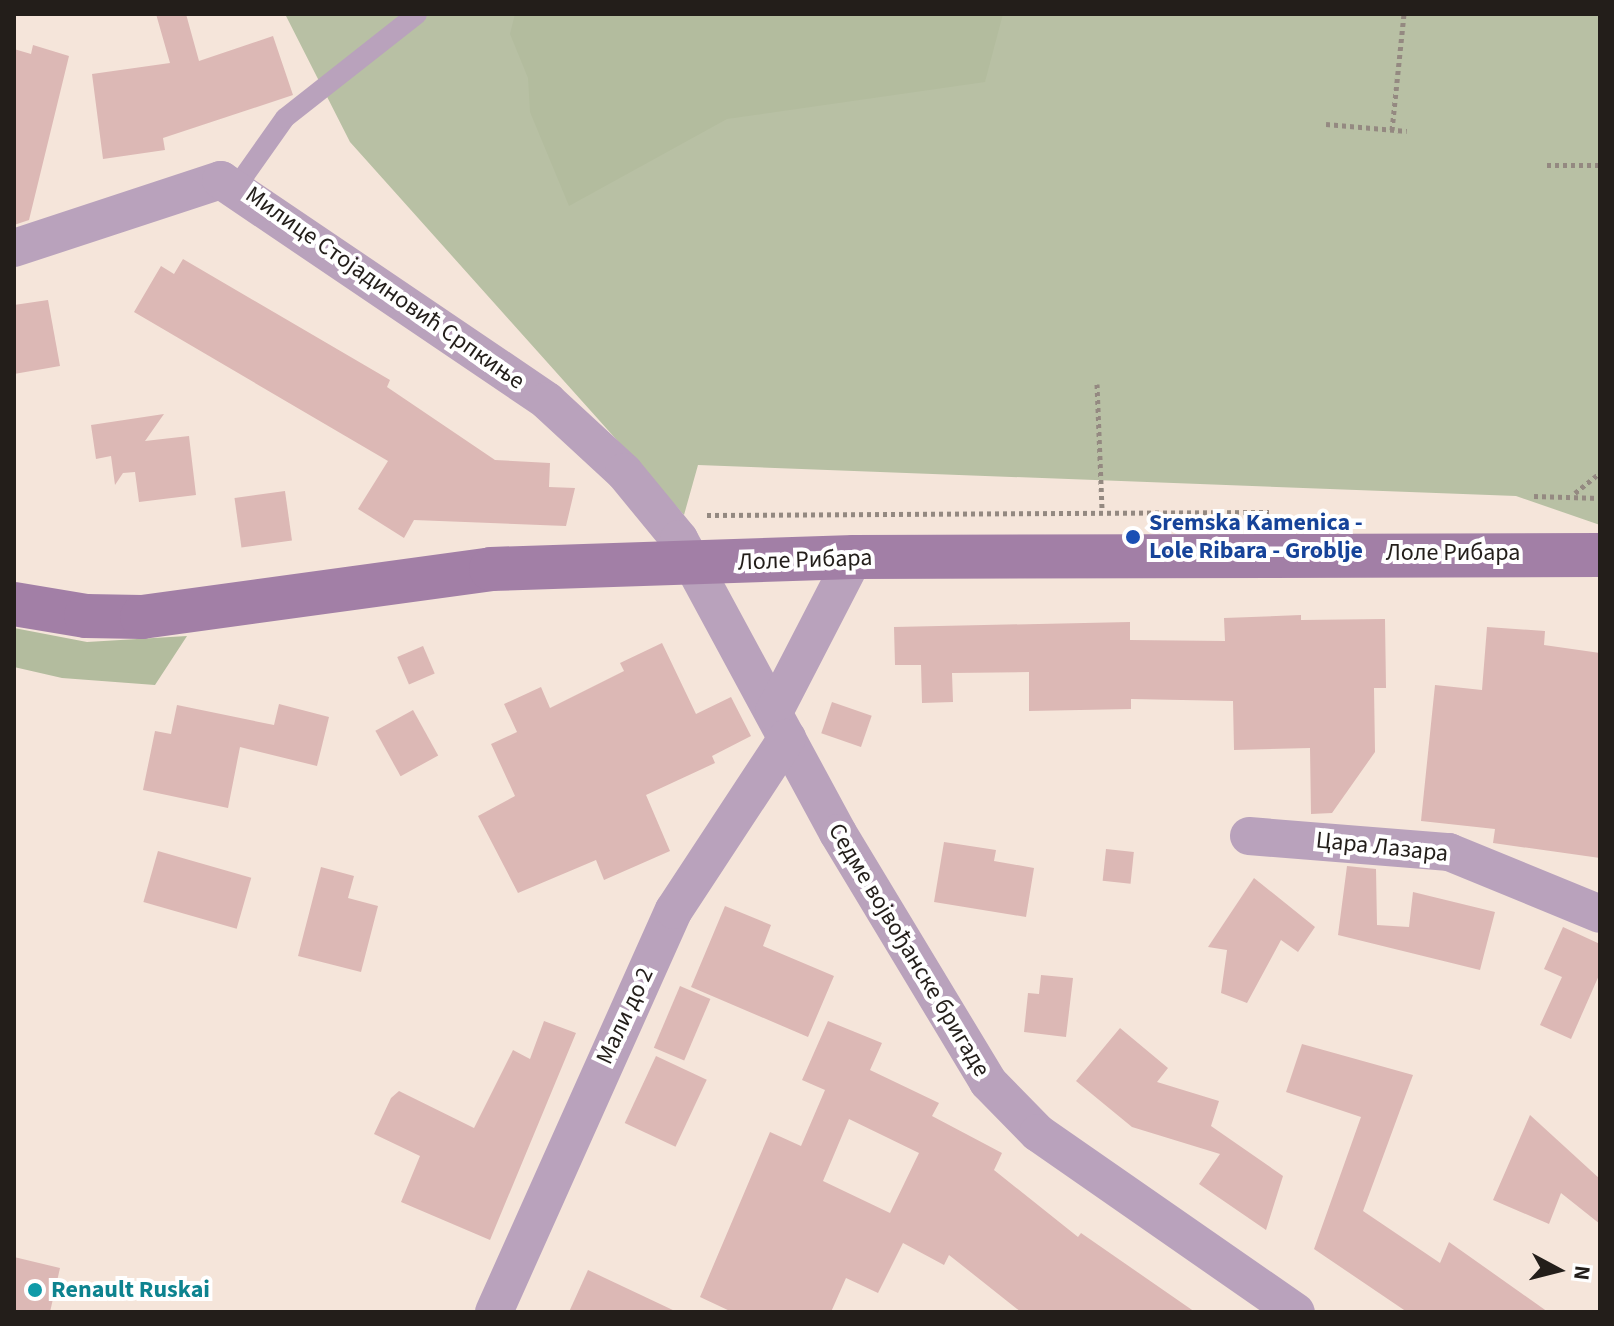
<!DOCTYPE html>
<meta charset="utf-8">
<style>
body{margin:0}
#map{position:relative;width:1614px;height:1326px;overflow:hidden;background:#f5e5da;font-family:"Source Sans 3",sans-serif}
div>[style]{position:absolute}
.green>*{inset:0;background:#b8c0a4}
.forest>*{inset:0;background:#b3bc9e}
.building>*{inset:0;background:#dcb8b5;transform-origin:0 0}
.path>*{height:5px;margin-top:-2.5px;transform-origin:0;background:repeating-linear-gradient(90deg,#948981 0 4px,transparent 0 8px)}
.lane>*{height:20px;margin:-10px;padding:0 10px;transform-origin:10px;border-radius:10px;background:#b9a2bc}
.street>*{height:38px;margin:-19px;padding:0 19px;transform-origin:19px;border-radius:19px;background:#b9a2bc}
.secondary>*{height:44px;margin:-22px;padding:0 22px;transform-origin:22px;border-radius:22px;background:#a27fa6}
.dots>*{width:22px;height:22px;translate:-50% -50%;box-sizing:border-box;border:4px solid #fff;border-radius:50%}
span{translate:-50% -50%;white-space:nowrap;text-align:center;line-height:1.15;-webkit-text-stroke:8px #fff;paint-order:stroke}
.street-label{font-size:24px;color:#231e1a}
.transit-label{font-size:24px;color:#164399;font-weight:700}
.left{translate:0 -50%;text-align:left}
.culture-label{font-size:24px;color:#0d838f;font-weight:700}
.frame{position:absolute;inset:0;border:16px solid #231e1a;pointer-events:none}
.north{position:absolute;left:1518px;top:1230px;width:80px;height:80px;-webkit-text-stroke:6px #fff;paint-order:stroke;rotate:97deg;font-size:22px;font-weight:700;line-height:32px;text-align:center;color:#231e1a}
.north::after{content:'';display:block;margin:auto;width:28px;height:36px;background:#231e1a;clip-path:polygon(50% 0,100% 100%,50% 72%,0 100%)}
</style>
<div id="map">
<div class="green">
<i style="clip-path:polygon(285px 14px,1600px 14px,1600px 525px,1516px 496px,698px 465px,684px 515px,350px 142px)"></i>
</div>
<div class="forest">
<i style="clip-path:polygon(515px 14px,1003px 14px,985px 82px,727px 119px,569px 206px,530px 112px,528px 78px,510px 34px)"></i>
<i style="clip-path:polygon(14px 628px,87px 642px,187px 636px,155px 685px,62px 678px,14px 667px)"></i>
</div>
<div class="building">
<i style="clip-path:polygon(156px 14px,186px 14px,199px 61px,273px 36px,293px 95px,163px 138px,165px 150px,103px 159px,92px 74px,170px 63px)"></i>
<i style="clip-path:polygon(33px 45px,69px 56px,29px 220px,14px 225px,14px 49px,31px 54px)"></i>
<i style="clip-path:polygon(183px 259px,390px 380px,387px 387px,495px 460px,550px 463px,549px 487px,575px 488px,566px 526px,414px 520px,404px 538px,358px 509px,388px 461px,134px 312px,161px 266px,174px 274px)"></i>
<i style="clip-path:polygon(48px 300px,60px 366px,14px 374px,14px 305px)"></i>
<i style="clip-path:polygon(164px 414px,145px 441px,189px 436px,196px 495px,139px 502px,135px 472px,123px 473px,115px 485px,111px 456px,96px 459px,91px 425px)"></i>
<i style="left:285px;top:491px;width:50px;height:51px;rotate:82deg"></i>
<i style="clip-path:polygon(1301px 615px,1301px 620px,1385px 619px,1386px 688px,1374px 688px,1375px 752px,1332px 813px,1311px 814px,1310px 748px,1234px 750px,1233px 701px,1131px 699px,1131px 709px,1029px 711px,1029px 672px,952px 673px,953px 702px,922px 703px,921px 665px,895px 665px,894px 627px,1130px 622px,1130px 640px,1225px 641px,1224px 618px)"></i>
<i style="clip-path:polygon(1487px 627px,1545px 631px,1544px 645px,1600px 653px,1600px 858px,1493px 843px,1495px 829px,1421px 821px,1435px 685px,1482px 690px)"></i>
<i style="clip-path:polygon(662px 643px,696px 714px,731px 697px,751px 736px,712px 756px,715px 763px,646px 795px,670px 851px,604px 880px,596px 860px,518px 893px,478px 816px,515px 796px,491px 744px,517px 732px,504px 704px,541px 687px,550px 708px,624px 671px,620px 663px)"></i>
<i style="left:423px;top:646px;width:30px;height:28px;rotate:67deg"></i>
<i style="left:832px;top:702px;width:42px;height:33px;rotate:19deg"></i>
<i style="clip-path:polygon(279px 704px,329px 717px,317px 766px,240px 747px,228px 808px,143px 790px,155px 731px,171px 734px,177px 705px,274px 725px)"></i>
<i style="left:413px;top:710px;width:52px;height:43px;rotate:61deg"></i>
<i style="clip-path:polygon(944px 842px,996px 850px,994px 861px,1034px 868px,1026px 917px,934px 902px)"></i>
<i style="left:1106px;top:849px;width:28px;height:32px;rotate:6deg"></i>
<i style="left:158px;top:851px;width:97px;height:53px;rotate:16deg"></i>
<i style="clip-path:polygon(1347px 866px,1376px 869px,1377px 925px,1409px 927px,1413px 892px,1495px 912px,1480px 970px,1338px 935px)"></i>
<i style="clip-path:polygon(321px 867px,354px 876px,348px 898px,378px 906px,361px 972px,298px 956px)"></i>
<i style="clip-path:polygon(1254px 878px,1315px 927px,1298px 952px,1281px 940px,1247px 1003px,1221px 993px,1227px 950px,1208px 947px)"></i>
<i style="clip-path:polygon(725px 906px,771px 925px,763px 946px,834px 976px,808px 1037px,691px 987px)"></i>
<i style="clip-path:polygon(1563px 927px,1600px 944px,1600px 973px,1571px 1039px,1540px 1025px,1562px 977px,1544px 969px)"></i>
<i style="clip-path:polygon(1041px 975px,1073px 978px,1066px 1037px,1024px 1032px,1028px 993px,1039px 994px)"></i>
<i style="left:680px;top:986px;width:33px;height:67px;rotate:23deg"></i>
<i style="clip-path:polygon(544px 1021px,576px 1033px,490px 1240px,401px 1202px,420px 1156px,374px 1134px,391px 1098px,399px 1091px,474px 1128px,513px 1050px,530px 1059px)"></i>
<i style="clip-path:polygon(evenodd,828px 1021px,882px 1043px,870px 1070px,939px 1103px,932px 1116px,1002px 1153px,994px 1170px,1078px 1237px,1081px 1233px,1195px 1312px,1021px 1312px,949px 1255px,944px 1265px,903px 1243px,878px 1293px,846px 1278px,831px 1312px,732px 1312px,700px 1297px,770px 1132px,801px 1146px,825px 1090px,802px 1080px,828px 1021px,849px 1119px,919px 1153px,890px 1213px,823px 1181px,849px 1119px)"></i>
<i style="clip-path:polygon(1120px 1028px,1168px 1068px,1157px 1082px,1219px 1101px,1211px 1126px,1283px 1176px,1266px 1230px,1199px 1184px,1220px 1154px,1132px 1127px,1076px 1081px)"></i>
<i style="clip-path:polygon(1302px 1044px,1413px 1075px,1363px 1211px,1440px 1263px,1449px 1242px,1548px 1312px,1407px 1312px,1314px 1249px,1361px 1117px,1286px 1092px)"></i>
<i style="left:656px;top:1056px;width:56px;height:74px;rotate:25deg"></i>
<i style="clip-path:polygon(1530px 1115px,1600px 1179px,1600px 1224px,1561px 1193px,1549px 1224px,1493px 1200px)"></i>
<i style="clip-path:polygon(14px 1257px,60px 1268px,50px 1312px,14px 1312px)"></i>
<i style="clip-path:polygon(588px 1270px,677px 1312px,569px 1312px)"></i>
</div>
<div class="path">
<i style="left:1326px;top:124px;width:81px;rotate:4.9deg"></i>
<i style="left:1392px;top:130px;width:117px;rotate:-84.1deg"></i>
<i style="left:1547px;top:165px;width:53px"></i>
<i style="left:1097px;top:384px;width:126px;rotate:87.7deg"></i>
<i style="left:1575px;top:493px;width:32px;rotate:-39deg"></i>
<i style="left:1534px;top:496px;width:66px;rotate:1.7deg"></i>
<i style="left:707px;top:515px;width:562px;rotate:-0.31deg"></i>
</div>
<div class="lane">
<i style="left:237px;top:186px;width:83px;rotate:-54.8deg"></i>
<i style="left:285px;top:118px;width:168px;rotate:-38.2deg"></i>
</div>
<div class="street">
<i style="left:14px;top:248px;width:218px;rotate:-18.2deg"></i>
<i style="left:221px;top:180px;width:394px;rotate:34.1deg"></i>
<i style="left:547px;top:401px;width:105px;rotate:42.7deg"></i>
<i style="left:624px;top:472px;width:87px;rotate:50.6deg"></i>
<i style="left:679px;top:539px;width:334px;rotate:61.6deg"></i>
<i style="left:838px;top:833px;width:291px;rotate:58.9deg"></i>
<i style="left:988px;top:1082px;width:71px;rotate:45.6deg"></i>
<i style="left:1038px;top:1133px;width:314px;rotate:34.8deg"></i>
<i style="left:774px;top:712px;width:174px;rotate:-62.7deg"></i>
<i style="left:1249px;top:836px;width:201px;rotate:4.6deg"></i>
<i style="left:1449px;top:852px;width:163px;rotate:22.3deg"></i>
<i style="left:494px;top:1312px;width:440px;rotate:-65.9deg"></i>
<i style="left:674px;top:910px;width:206px;rotate:-56.7deg"></i>
</div>
<div class="secondary">
<i style="left:14px;top:604px;width:73px;rotate:9.5deg"></i>
<i style="left:86px;top:616px;width:56px;rotate:1deg"></i>
<i style="left:142px;top:617px;width:352px;rotate:-7.8deg"></i>
<i style="left:491px;top:569px;width:363px;rotate:-1.9deg"></i>
<i style="left:854px;top:557px;width:746px;rotate:-0.15deg"></i>
</div>
<div class="dots">
<i style="left:1133px;top:537px;background:#1a4fb4"></i>
<i style="left:35px;top:1290px;background:#0f9aa8"></i>
</div>
<div class="street-label">
<span style="left:385px;top:288px;rotate:35deg">Милице Стојадиновић Српкиње</span>
<span style="left:1453px;top:553px">Лоле Рибара</span>
<span style="left:805px;top:560px;rotate:-2deg">Лоле Рибара</span>
<span style="left:1382px;top:847px;rotate:6deg">Цара Лазара</span>
<span style="left:909px;top:950px;rotate:59deg">Седме војвођанске бригаде</span>
<span style="left:625px;top:1016px;rotate:-65deg">Мали до 2</span>
</div>
<div class="transit-label">
<span class="left" style="left:1149px;top:537px">Sremska Kamenica -<br>Lole Ribara - Groblje</span>
</div>
<div class="culture-label">
<span class="left" style="left:51px;top:1290px">Renault Ruskai</span>
</div>
<div class="frame"></div>
<div class="north">N</div>
</div>
